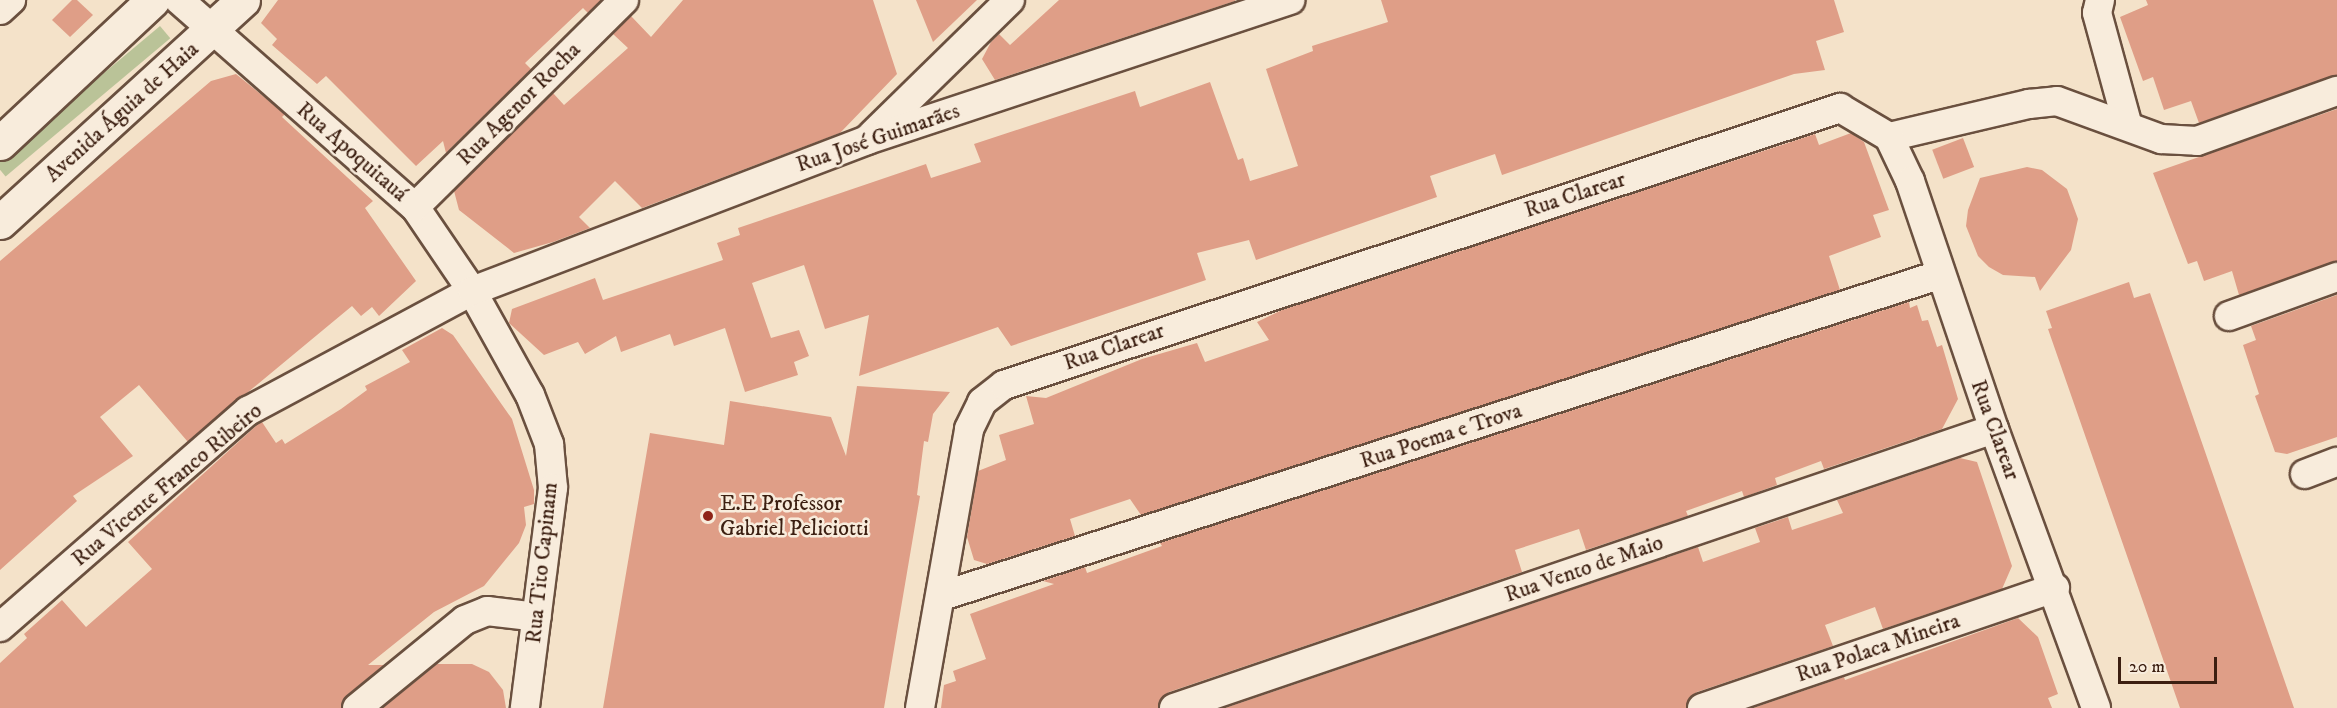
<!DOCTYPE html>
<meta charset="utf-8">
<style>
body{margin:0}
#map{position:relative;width:2337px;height:708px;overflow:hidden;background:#f4e2c9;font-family:"IM FELL DW Pica",serif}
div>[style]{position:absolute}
.green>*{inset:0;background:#bac398;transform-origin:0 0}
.building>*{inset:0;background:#df9e87;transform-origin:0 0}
.roads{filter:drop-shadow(2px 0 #6a503f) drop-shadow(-2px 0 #6a503f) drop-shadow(0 2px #6a503f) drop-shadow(0 -2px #6a503f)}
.minor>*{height:28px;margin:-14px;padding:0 14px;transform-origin:14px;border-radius:14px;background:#f8ecdc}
.secondary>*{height:33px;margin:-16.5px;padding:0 16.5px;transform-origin:16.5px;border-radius:16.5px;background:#f8ecdc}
.dots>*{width:16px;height:16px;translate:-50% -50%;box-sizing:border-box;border:3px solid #f8ecdc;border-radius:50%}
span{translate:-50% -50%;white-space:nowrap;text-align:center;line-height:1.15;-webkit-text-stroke:5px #f8ecdc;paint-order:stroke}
.street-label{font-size:22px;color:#3c1f11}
.poi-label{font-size:22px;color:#3c1f11}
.left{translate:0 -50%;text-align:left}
.scale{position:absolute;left:2118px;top:657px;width:99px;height:27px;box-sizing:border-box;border:3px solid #3c1f11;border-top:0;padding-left:8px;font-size:18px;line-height:21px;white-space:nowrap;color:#3c1f11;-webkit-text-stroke:4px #f8ecdc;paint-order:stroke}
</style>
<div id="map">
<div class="green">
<i style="left:160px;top:26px;width:16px;height:215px;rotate:50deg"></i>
</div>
<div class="building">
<i style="clip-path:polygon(72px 0,77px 0,93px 15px,70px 37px,52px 20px)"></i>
<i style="clip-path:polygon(278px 0,601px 0,588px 13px,583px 8px,525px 63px,531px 69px,446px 153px,443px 141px,416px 166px,326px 76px,317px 84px,272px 45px,277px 39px,261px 23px)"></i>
<i style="clip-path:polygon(683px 0,873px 0,897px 74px,840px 133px,642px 208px,615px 181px,579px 217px,590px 228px,553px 242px,514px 253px,459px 210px,454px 191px,553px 93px,564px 105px,628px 48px,613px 34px,631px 16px,651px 37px)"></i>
<i style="clip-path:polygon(916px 0,977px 0,933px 42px)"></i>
<i style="clip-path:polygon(1059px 0,1235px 0,1235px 1px,995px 80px,982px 59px,991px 42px,999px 34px,1010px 45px)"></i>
<i style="clip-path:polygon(1381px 0,1834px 0,1844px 32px,1816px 41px,1825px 70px,1794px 74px,1502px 175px,1495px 154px,1430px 176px,1437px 197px,1256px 260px,1249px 240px,1197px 253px,1206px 280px,1011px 346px,998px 327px,859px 376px,869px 315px,825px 329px,804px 265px,752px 283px,771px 338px,799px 330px,809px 356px,794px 362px,798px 375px,745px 392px,725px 328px,674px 346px,670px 334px,621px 352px,616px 336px,585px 354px,578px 342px,544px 355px,509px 323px,512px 309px,595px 278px,603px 300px,723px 260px,717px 243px,740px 235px,738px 228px,926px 164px,931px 178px,981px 162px,974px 144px,1135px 91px,1140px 107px,1210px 82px,1238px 160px,1243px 158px,1250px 181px,1298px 166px,1266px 69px,1313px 51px,1312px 46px,1388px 22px)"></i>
<i style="clip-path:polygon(2146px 0,2337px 0,2337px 75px,2199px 123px,2191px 101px,2164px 110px,2153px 77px,2143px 81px,2120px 17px,2148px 5px)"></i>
<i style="clip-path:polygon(236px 74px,285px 114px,282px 117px,373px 201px,365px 208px,416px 281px,379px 316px,372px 307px,361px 316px,352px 306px,188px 442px,139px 385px,100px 417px,133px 456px,73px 496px,77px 501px,0 570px,0 261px,211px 81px)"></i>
<i style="clip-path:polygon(2337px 109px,2337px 261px,2239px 295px,2232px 271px,2204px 281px,2197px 261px,2188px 264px,2153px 173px)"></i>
<i style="clip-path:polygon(1851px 133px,1864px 142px,1889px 210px,1873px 215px,1881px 237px,1829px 256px,1840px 290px,1141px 515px,1130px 499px,1070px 519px,1075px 536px,987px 564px,974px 560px,967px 537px,978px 471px,1006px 460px,999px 435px,1034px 424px,1026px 396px,1046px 398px,1142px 359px,1197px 343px,1205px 362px,1269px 340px,1257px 322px,1282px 310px,1815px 134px,1819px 145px)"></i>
<i style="left:1963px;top:138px;width:31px;height:33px;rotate:69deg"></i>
<i style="clip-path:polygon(2027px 167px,2042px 170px,2067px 189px,2078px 219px,2071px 250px,2040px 291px,2035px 277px,2003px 275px,1989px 267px,1978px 256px,1966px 226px,1968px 210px,1980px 178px)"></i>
<i style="clip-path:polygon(2129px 282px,2134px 298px,2150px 293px,2294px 708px,2180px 708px,2048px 329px,2052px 328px,2046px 311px)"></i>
<i style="clip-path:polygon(2337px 295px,2337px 437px,2287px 454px,2275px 452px,2255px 396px,2259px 394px,2243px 345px,2256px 340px,2251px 326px)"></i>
<i style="clip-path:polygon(1909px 302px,1910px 308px,1917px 305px,1922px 321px,1928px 320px,1937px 347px,1942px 345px,1958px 399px,1942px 429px,1824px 469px,1821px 461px,1775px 478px,1777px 485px,1744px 497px,1742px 491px,1686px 511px,1688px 516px,1586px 550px,1579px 529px,1515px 550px,1522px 572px,1169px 692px,1161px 698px,1158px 708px,941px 708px,944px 685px,956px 681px,953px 671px,986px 659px,970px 614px,1054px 584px,1043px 581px,1085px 567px,1087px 573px,1162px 546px,1160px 543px)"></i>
<i style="clip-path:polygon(442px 328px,453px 335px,512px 419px,534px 490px,534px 504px,524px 507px,526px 525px,519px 543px,484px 586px,434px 612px,368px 665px,384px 665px,347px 695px,341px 708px,0 708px,0 663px,27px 638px,24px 634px,62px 600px,86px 627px,152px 569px,128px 542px,257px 425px,262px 422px,276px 443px,282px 439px,285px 444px,341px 409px,367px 390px,365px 386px,410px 362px,402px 350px)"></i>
<i style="clip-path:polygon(857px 386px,950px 392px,933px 414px,928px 442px,924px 441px,917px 495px,920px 496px,884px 708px,603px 708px,650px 433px,724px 445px,730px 401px,831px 417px,846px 456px)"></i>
<i style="clip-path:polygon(1960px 458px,1977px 462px,2012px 566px,2002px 589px,1883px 629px,1875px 607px,1825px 625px,1833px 646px,1697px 692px,1689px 698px,1686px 708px,1225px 708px,1698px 547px,1703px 562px,1760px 542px,1755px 528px,1788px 517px,1792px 530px,1843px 513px,1837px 500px)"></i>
<i style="clip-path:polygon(2018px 618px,2038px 637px,2058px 694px,2048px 698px,2052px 708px,1753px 708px,1844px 677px,1845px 680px)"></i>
<i style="clip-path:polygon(437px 664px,472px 664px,489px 672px,503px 690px,506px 708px,383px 708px)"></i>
</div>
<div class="roads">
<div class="minor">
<i style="left:179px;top:0;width:314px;rotate:41.3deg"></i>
<i style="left:415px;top:207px;width:102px;rotate:55.8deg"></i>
<i style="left:472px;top:291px;width:119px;rotate:60.9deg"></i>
<i style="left:530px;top:395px;width:53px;rotate:68.8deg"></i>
<i style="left:549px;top:444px;width:44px;rotate:84.8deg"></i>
<i style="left:553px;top:488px;width:222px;rotate:97.3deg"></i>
<i style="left:2100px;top:0;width:13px;rotate:103deg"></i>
<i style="left:2097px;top:13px;width:117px;rotate:74.7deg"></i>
<i style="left:0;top:10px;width:15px;rotate:-42deg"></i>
<i style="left:872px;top:135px;width:193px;rotate:-44.4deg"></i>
<i style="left:1889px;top:137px;width:144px;rotate:-13.3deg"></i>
<i style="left:2029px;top:104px;width:28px;rotate:-6deg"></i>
<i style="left:2057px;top:101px;width:111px;rotate:20.1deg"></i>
<i style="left:2161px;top:139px;width:36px;rotate:3deg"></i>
<i style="left:2197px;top:141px;width:149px;rotate:-19.7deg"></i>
<i style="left:415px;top:207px;width:294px;rotate:-44.7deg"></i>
<i style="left:2229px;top:316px;width:115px;rotate:-19.9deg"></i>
<i style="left:2305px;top:474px;width:34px;rotate:-21deg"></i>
<i style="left:942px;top:596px;width:1047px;rotate:-17.85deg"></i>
<i style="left:0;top:627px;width:329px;rotate:-41.1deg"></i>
<i style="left:248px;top:411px;width:254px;rotate:-28.2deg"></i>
<i style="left:472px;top:291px;width:423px;rotate:-20.9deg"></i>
<i style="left:867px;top:140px;width:446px;rotate:-18.3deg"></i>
<i style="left:357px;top:708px;width:139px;rotate:-39.2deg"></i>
<i style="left:465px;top:620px;width:24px;rotate:-22deg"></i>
<i style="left:487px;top:611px;width:50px;rotate:6.8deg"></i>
<i style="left:920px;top:708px;width:283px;rotate:-80deg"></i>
<i style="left:969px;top:429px;width:30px;rotate:-64deg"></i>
<i style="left:982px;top:402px;width:28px;rotate:-38deg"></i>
<i style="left:1004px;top:385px;width:881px;rotate:-18.33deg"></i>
<i style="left:1840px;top:108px;width:57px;rotate:30.6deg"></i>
<i style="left:1889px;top:137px;width:49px;rotate:64.5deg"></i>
<i style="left:1910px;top:181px;width:262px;rotate:71.3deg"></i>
<i style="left:1994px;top:429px;width:297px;rotate:69.9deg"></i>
<i style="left:1174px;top:708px;width:866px;rotate:-18.79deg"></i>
<i style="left:1702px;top:708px;width:373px;rotate:-18.8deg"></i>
</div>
<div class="secondary">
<i style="left:0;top:143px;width:209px;rotate:-43.1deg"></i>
<i style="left:0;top:222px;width:329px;rotate:-42.4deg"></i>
</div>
</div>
<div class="dots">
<i style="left:708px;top:516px;background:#8f2418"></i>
</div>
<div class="street-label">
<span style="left:519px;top:104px;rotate:-45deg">Rua Agenor Rocha</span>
<span style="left:122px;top:112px;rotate:-42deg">Avenida Águia de Haia</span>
<span style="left:878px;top:138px;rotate:-19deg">Rua José Guimarães</span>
<span style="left:352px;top:152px;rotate:41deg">Rua Apoquitauá</span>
<span style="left:1575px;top:195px;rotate:-18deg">Rua Clarear</span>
<span style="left:1114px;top:347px;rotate:-19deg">Rua Clarear</span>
<span style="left:1995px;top:430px;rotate:70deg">Rua Clarear</span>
<span style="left:1441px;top:436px;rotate:-18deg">Rua Poema e Trova</span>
<span style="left:167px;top:485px;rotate:-40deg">Rua Vicente Franco Ribeiro</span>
<span style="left:542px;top:563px;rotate:-84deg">Rua Tito Capinam</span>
<span style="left:1584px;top:569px;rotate:-19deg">Rua Vento de Maio</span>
<span style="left:1878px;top:648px;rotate:-19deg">Rua Polaca Mineira</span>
</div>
<div class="poi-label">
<span class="left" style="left:720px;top:516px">E.E Professor<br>Gabriel Peliciotti</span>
</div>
<div class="scale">20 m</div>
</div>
